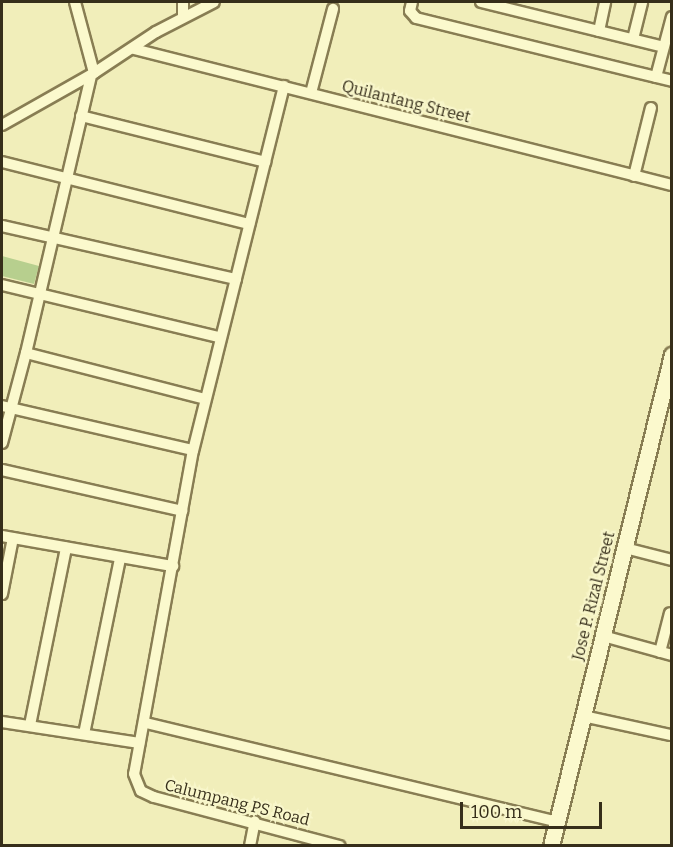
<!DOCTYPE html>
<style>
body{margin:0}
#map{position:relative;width:673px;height:847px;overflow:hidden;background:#f1eeba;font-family:Bitter,serif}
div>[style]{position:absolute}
.green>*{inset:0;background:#b7cf8e}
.roads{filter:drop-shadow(2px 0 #887d53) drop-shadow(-2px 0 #887d53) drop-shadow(0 2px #887d53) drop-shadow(0 -2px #887d53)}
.street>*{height:10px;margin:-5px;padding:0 5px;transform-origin:5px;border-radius:5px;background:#fbf9cd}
.secondary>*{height:15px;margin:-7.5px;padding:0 7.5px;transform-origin:7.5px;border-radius:7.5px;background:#fbf9cd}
span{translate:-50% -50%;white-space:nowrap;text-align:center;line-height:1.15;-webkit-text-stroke:4.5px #f8f6ca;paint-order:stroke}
.street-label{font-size:16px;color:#362e1a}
.frame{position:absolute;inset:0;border:3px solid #362e1a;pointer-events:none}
.scale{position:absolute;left:460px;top:802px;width:142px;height:27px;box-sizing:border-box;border:3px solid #362e1a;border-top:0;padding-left:8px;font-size:18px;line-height:21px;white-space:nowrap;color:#362e1a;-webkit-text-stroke:4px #f8f6ca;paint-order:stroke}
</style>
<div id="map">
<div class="green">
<i style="clip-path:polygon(2px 256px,39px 266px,34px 284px,2px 276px)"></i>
</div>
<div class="roads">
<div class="street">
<i style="left:75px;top:2px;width:73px;rotate:75deg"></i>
<i style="left:183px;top:2px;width:14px;rotate:90deg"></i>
<i style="left:412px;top:2px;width:9px;rotate:103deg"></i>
<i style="left:410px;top:11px;width:9px;rotate:49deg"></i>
<i style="left:416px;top:18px;width:264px;rotate:13.8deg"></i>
<i style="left:481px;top:2px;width:188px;rotate:13.8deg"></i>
<i style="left:599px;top:31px;width:30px;rotate:-78deg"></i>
<i style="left:633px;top:39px;width:38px;rotate:-76deg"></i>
<i style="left:134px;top:49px;width:555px;rotate:14.19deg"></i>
<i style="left:656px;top:77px;width:62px;rotate:-75.1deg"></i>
<i style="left:284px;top:86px;width:375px;rotate:104deg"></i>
<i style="left:193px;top:450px;width:329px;rotate:100.3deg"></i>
<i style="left:134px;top:774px;width:18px;rotate:68deg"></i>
<i style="left:141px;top:791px;width:14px;rotate:25deg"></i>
<i style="left:154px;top:797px;width:192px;rotate:14.8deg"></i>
<i style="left:311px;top:93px;width:87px;rotate:-75.3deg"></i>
<i style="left:81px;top:116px;width:190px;rotate:14deg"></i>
<i style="left:2px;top:125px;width:106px;rotate:-29.5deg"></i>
<i style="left:94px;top:73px;width:74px;rotate:-33.5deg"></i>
<i style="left:156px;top:32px;width:65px;rotate:-27.3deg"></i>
<i style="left:2px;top:162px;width:255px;rotate:14.1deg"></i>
<i style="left:634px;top:176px;width:70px;rotate:-76deg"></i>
<i style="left:2px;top:226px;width:240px;rotate:12.8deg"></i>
<i style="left:2px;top:285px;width:223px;rotate:13.5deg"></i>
<i style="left:26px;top:353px;width:185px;rotate:14.4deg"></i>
<i style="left:2px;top:406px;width:196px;rotate:13deg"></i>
<i style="left:2px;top:443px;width:93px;rotate:-75.1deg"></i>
<i style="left:26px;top:353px;width:285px;rotate:-76.8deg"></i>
<i style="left:2px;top:470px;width:185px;rotate:12.8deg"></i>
<i style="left:2px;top:536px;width:174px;rotate:10deg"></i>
<i style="left:625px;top:548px;width:49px;rotate:14.3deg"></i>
<i style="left:2px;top:594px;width:57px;rotate:-78.9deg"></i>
<i style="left:603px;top:636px;width:72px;rotate:15.4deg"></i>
<i style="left:660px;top:652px;width:40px;rotate:-75.6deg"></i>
<i style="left:583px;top:716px;width:90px;rotate:12.2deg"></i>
<i style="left:2px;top:722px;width:139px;rotate:8.7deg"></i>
<i style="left:146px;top:723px;width:423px;rotate:13.5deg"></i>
<i style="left:30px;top:725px;width:181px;rotate:-78.5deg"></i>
<i style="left:84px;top:734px;width:180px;rotate:-78.4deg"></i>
<i style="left:250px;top:846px;width:25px;rotate:-79deg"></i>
</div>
<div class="secondary">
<i style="left:551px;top:846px;width:506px;rotate:-76.16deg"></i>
</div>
</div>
<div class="street-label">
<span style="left:406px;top:102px;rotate:14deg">Quilantang Street</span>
<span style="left:594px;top:596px;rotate:-76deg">Jose P. Rizal Street</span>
<span style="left:237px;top:803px;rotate:14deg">Calumpang PS Road</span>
</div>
<div class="frame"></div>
<div class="scale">100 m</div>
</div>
